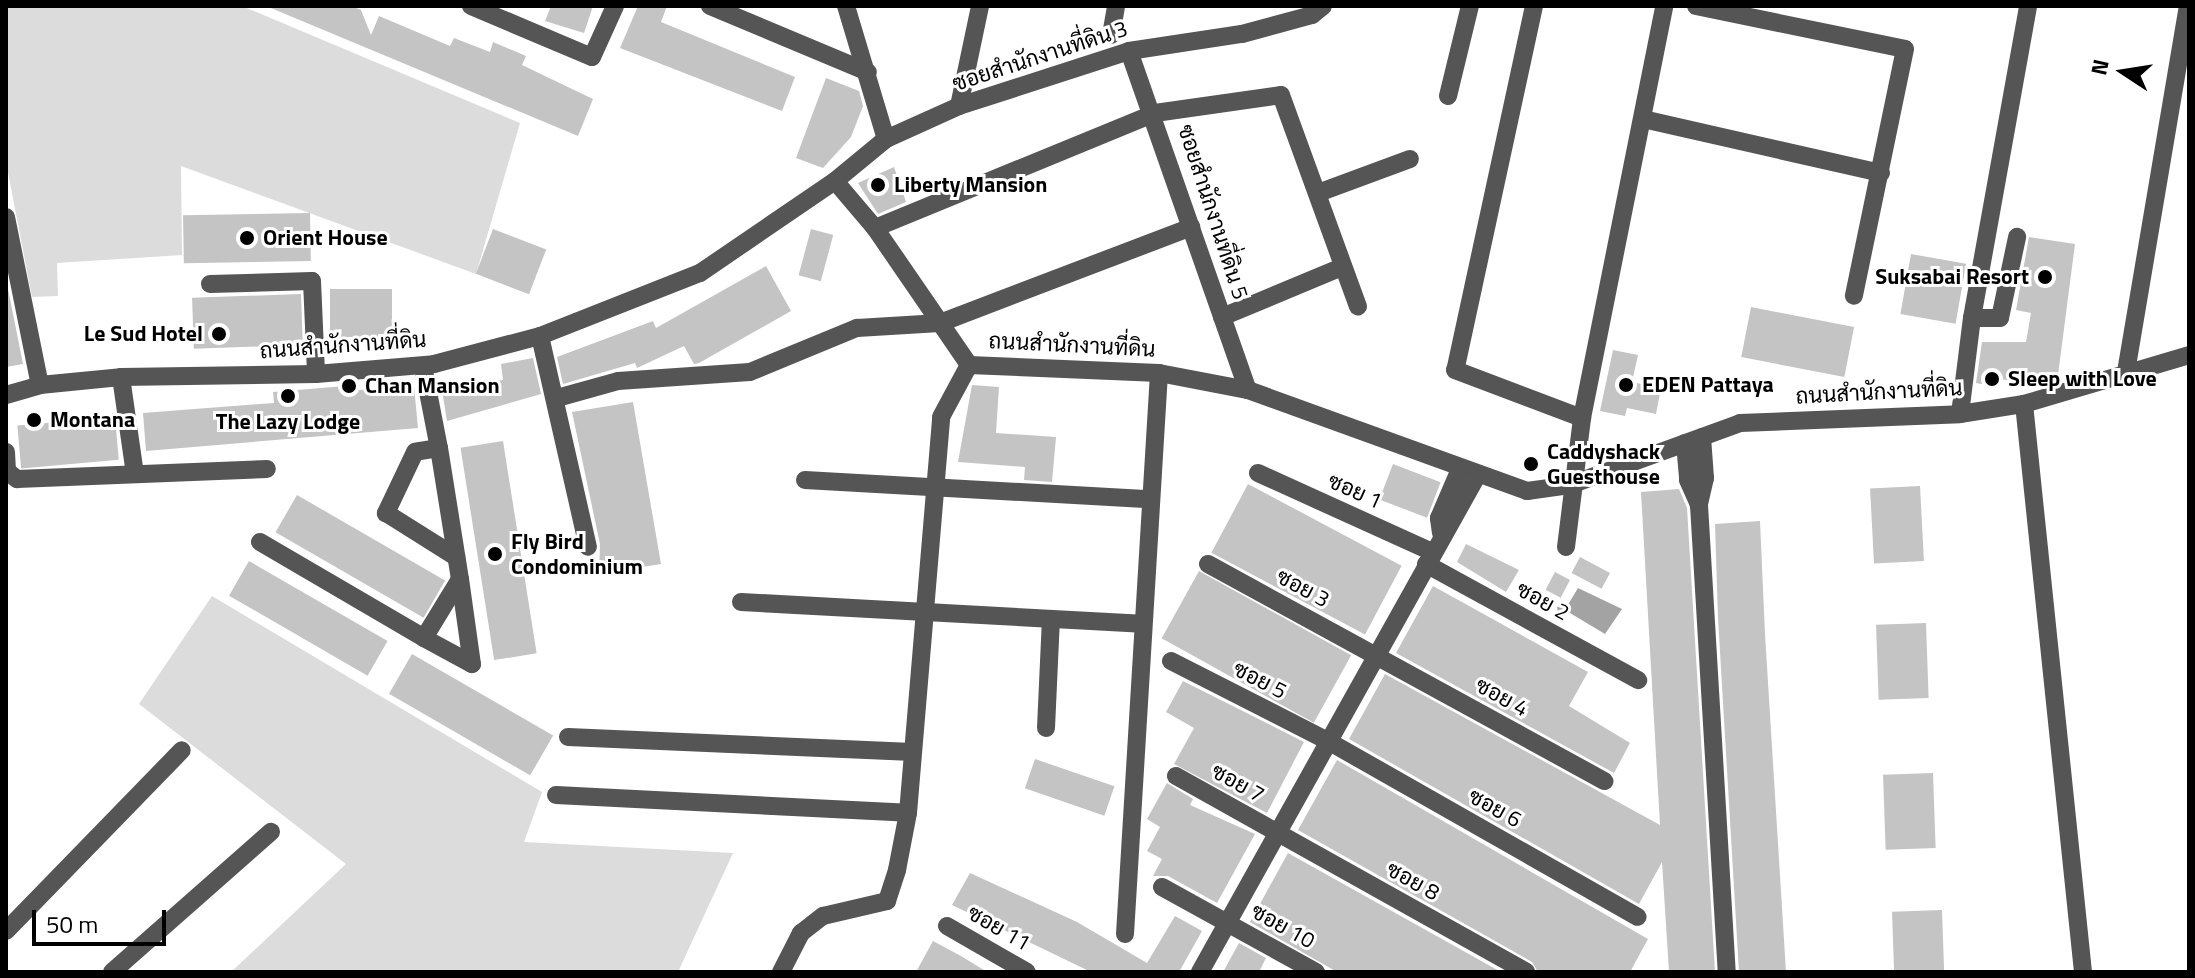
<!DOCTYPE html>
<meta charset="utf-8">
<style>
body{margin:0}
#map{position:relative;width:2195px;height:978px;overflow:hidden;background:#fff;font-family:"Titillium Web",Sarabun,sans-serif}
div>[style]{position:absolute}
.green>*{inset:0;background:#dcdcdc}
.water>*{inset:0;background:#a3a3a3}
.building>*{inset:0;background:#c4c4c4;transform-origin:0 0}
.minor>*{height:18px;margin:-9px;padding:0 9px;transform-origin:9px;border-radius:9px;background:#555}
.dots>*{width:22px;height:22px;translate:-50% -50%;box-sizing:border-box;border:4px solid #fff;border-radius:50%}
span{translate:-50% -50%;white-space:nowrap;text-align:center;line-height:1.15;-webkit-text-stroke:6px #fff;paint-order:stroke}
.street-label{font-size:22px;color:#000}
.poi-label{font-size:22px;color:#000;font-weight:700}
.left{translate:0 -50%;text-align:left}
.right{translate:-100% -50%;text-align:right}
.frame{position:absolute;inset:0;border:8px solid #000;pointer-events:none}
.north{position:absolute;left:2083px;top:32px;width:80px;height:80px;-webkit-text-stroke:6px #fff;paint-order:stroke;rotate:282deg;font-size:22px;font-weight:700;line-height:32px;text-align:center;color:#000}
.north::after{content:'';display:block;margin:auto;width:28px;height:36px;background:#000;clip-path:polygon(50% 0,100% 100%,50% 72%,0 100%)}
.scale{position:absolute;left:32px;top:910px;width:134px;height:36px;box-sizing:border-box;border:4px solid #000;border-top:0;padding-left:10px;font-size:24px;line-height:28px;white-space:nowrap;color:#000;-webkit-text-stroke:6px #fff;paint-order:stroke}
</style>
<div id="map">
<div class="green">
<i style="clip-path:polygon(6px 6px,242px 6px,520px 123px,476px 274px,181px 166px,182px 255px,57px 263px,58px 296px,32px 297px,6px 162px)"></i>
<i style="clip-path:polygon(212px 596px,542px 792px,524px 842px,733px 853px,678px 972px,231px 972px,346px 864px,139px 704px)"></i>
</div>
<div class="water">
<i style="clip-path:polygon(1578px 588px,1622px 609px,1605px 634px,1570px 613px,1558px 614px,1557px 606px,1569px 603px)"></i>
</div>
<div class="building">
<i style="clip-path:polygon(266px 6px,351px 6px,361px 10px,371px 35px,379px 16px,450px 46px,454px 38px,490px 52px,493px 42px,526px 56px,522px 65px,593px 99px,578px 136px)"></i>
<i style="clip-path:polygon(551px 6px,593px 6px,584px 33px,545px 21px)"></i>
<i style="clip-path:polygon(638px 6px,667px 6px,661px 22px,795px 77px,782px 111px,620px 48px)"></i>
<i style="clip-path:polygon(826px 78px,859px 91px,863px 106px,851px 137px,823px 168px,796px 158px)"></i>
<i style="clip-path:polygon(894px 167px,906px 202px,878px 214px,858px 183px)"></i>
<i style="left:310px;top:213px;width:48px;height:127px;rotate:89deg"></i>
<i style="left:493px;top:229px;width:57px;height:48px;rotate:21deg"></i>
<i style="left:811px;top:229px;width:23px;height:48px;rotate:15deg"></i>
<i style="clip-path:polygon(2029px 237px,2075px 244px,2058px 375px,2021px 374px,2019px 382px,2000px 379px,1998px 387px,1976px 383px,1982px 342px,2026px 342px,2031px 313px,2016px 310px)"></i>
<i style="left:1911px;top:254px;width:56px;height:61px;rotate:10deg"></i>
<i style="clip-path:polygon(766px 266px,791px 311px,699px 363px,694px 364px,684px 346px,637px 368px,635px 363px,563px 384px,557px 357px,653px 321px,656px 328px)"></i>
<i style="clip-path:polygon(7px 284px,23px 364px,6px 367px,6px 285px)"></i>
<i style="left:392px;top:289px;width:48px;height:62px;rotate:90deg"></i>
<i style="left:301px;top:294px;width:51px;height:109px;rotate:88deg"></i>
<i style="left:1751px;top:307px;width:105px;height:51px;rotate:11deg"></i>
<i style="clip-path:polygon(1613px 350px,1638px 355px,1632px 382px,1661px 388px,1656px 414px,1627px 408px,1625px 416px,1600px 411px)"></i>
<i style="clip-path:polygon(533px 358px,541px 394px,447px 421px,442px 390px,503px 380px,501px 364px)"></i>
<i style="clip-path:polygon(972px 385px,999px 387px,996px 433px,1056px 437px,1052px 482px,1024px 480px,1025px 467px,958px 462px)"></i>
<i style="clip-path:polygon(345px 386px,345px 391px,414px 386px,418px 428px,146px 451px,143px 413px,274px 403px,273px 392px)"></i>
<i style="clip-path:polygon(633px 402px,661px 564px,599px 574px,600px 544px,572px 412px)"></i>
<i style="left:115px;top:417px;width:43px;height:98px;rotate:85deg"></i>
<i style="left:503px;top:441px;width:215px;height:43px;rotate:81deg"></i>
<i style="left:1393px;top:464px;width:51px;height:38px;rotate:21deg"></i>
<i style="left:1248px;top:484px;width:174px;height:78px;rotate:28deg"></i>
<i style="left:1920px;top:486px;width:75px;height:50px;rotate:87deg"></i>
<i style="clip-path:polygon(1679px 489px,1687px 508px,1715px 972px,1669px 972px,1662px 862px,1639px 904px,1349px 739px,1385px 674px,1660px 825px,1641px 492px)"></i>
<i style="left:297px;top:495px;width:171px;height:43px;rotate:30deg"></i>
<i style="clip-path:polygon(1760px 521px,1765px 634px,1786px 972px,1739px 972px,1718px 618px,1715px 524px)"></i>
<i style="clip-path:polygon(1466px 544px,1519px 570px,1506px 592px,1457px 562px)"></i>
<i style="left:1580px;top:557px;width:34px;height:18px;rotate:28deg"></i>
<i style="left:249px;top:561px;width:160px;height:40px;rotate:30deg"></i>
<i style="left:1199px;top:571px;width:174px;height:77px;rotate:29deg"></i>
<i style="left:1555px;top:572px;width:17px;height:20px;rotate:28deg"></i>
<i style="clip-path:polygon(1433px 586px,1588px 672px,1569px 706px,1630px 743px,1614px 773px,1396px 653px)"></i>
<i style="left:1926px;top:623px;width:75px;height:50px;rotate:88deg"></i>
<i style="left:412px;top:654px;width:163px;height:46px;rotate:30deg"></i>
<i style="clip-path:polygon(1183px 681px,1304px 742px,1267px 813px,1174px 764px,1194px 728px,1166px 712px)"></i>
<i style="left:1035px;top:759px;width:84px;height:31px;rotate:19deg"></i>
<i style="clip-path:polygon(1337px 760px,1648px 939px,1630px 972px,1538px 972px,1532px 962px,1298px 830px)"></i>
<i style="left:1933px;top:773px;width:75px;height:50px;rotate:88deg"></i>
<i style="clip-path:polygon(1167px 783px,1193px 799px,1190px 805px,1255px 834px,1217px 903px,1168px 876px,1153px 876px,1162px 859px,1147px 851px,1160px 827px,1147px 819px)"></i>
<i style="clip-path:polygon(1288px 853px,1501px 972px,1337px 972px,1250px 922px)"></i>
<i style="clip-path:polygon(970px 873px,1077px 922px,1147px 963px,1175px 916px,1202px 931px,1179px 972px,1091px 972px,952px 905px)"></i>
<i style="left:1942px;top:910px;width:62px;height:50px;rotate:88deg"></i>
<i style="clip-path:polygon(933px 941px,961px 956px,987px 972px,916px 972px)"></i>
<i style="clip-path:polygon(1239px 943px,1266px 958px,1259px 972px,1223px 972px)"></i>
</div>
<div class="minor">
<i style="left:471px;top:6px;width:131px;rotate:22.9deg"></i>
<i style="left:592px;top:57px;width:56px;rotate:-65.7deg"></i>
<i style="left:710px;top:6px;width:171px;rotate:22.7deg"></i>
<i style="left:846px;top:6px;width:139px;rotate:73.3deg"></i>
<i style="left:1534px;top:6px;width:372px;rotate:102.2deg"></i>
<i style="left:1455px;top:370px;width:136px;rotate:20.7deg"></i>
<i style="left:1696px;top:6px;width:213px;rotate:11.6deg"></i>
<i style="left:1905px;top:49px;width:252px;rotate:101.7deg"></i>
<i style="left:1111px;top:35px;width:29px;rotate:-80deg"></i>
<i style="left:1129px;top:51px;width:359px;rotate:70.7deg"></i>
<i style="left:1448px;top:96px;width:93px;rotate:-76.3deg"></i>
<i style="left:959px;top:106px;width:102px;rotate:-78.1deg"></i>
<i style="left:1643px;top:119px;width:244px;rotate:12.8deg"></i>
<i style="left:835px;top:181px;width:66px;rotate:-39.5deg"></i>
<i style="left:886px;top:139px;width:80px;rotate:-24.3deg"></i>
<i style="left:959px;top:106px;width:179px;rotate:-17.9deg"></i>
<i style="left:1129px;top:51px;width:114px;rotate:-8.6deg"></i>
<i style="left:1242px;top:34px;width:73px;rotate:-15.2deg"></i>
<i style="left:1312px;top:15px;width:14px;rotate:-39deg"></i>
<i style="left:1318px;top:193px;width:98px;rotate:-20.3deg"></i>
<i style="left:6px;top:217px;width:171px;rotate:78.6deg"></i>
<i style="left:875px;top:228px;width:303px;rotate:-22.3deg"></i>
<i style="left:1155px;top:113px;width:127px;rotate:-8.1deg"></i>
<i style="left:1281px;top:95px;width:225px;rotate:70deg"></i>
<i style="left:210px;top:284px;width:102px;rotate:-1.7deg"></i>
<i style="left:312px;top:281px;width:93px;rotate:87.5deg"></i>
<i style="left:1222px;top:317px;width:130px;rotate:-22.6deg"></i>
<i style="left:1972px;top:318px;width:28px"></i>
<i style="left:2000px;top:318px;width:83px;rotate:-78.1deg"></i>
<i style="left:540px;top:336px;width:216px;rotate:77.2deg"></i>
<i style="left:423px;top:366px;width:84px;rotate:79deg"></i>
<i style="left:439px;top:448px;width:133px;rotate:80.9deg"></i>
<i style="left:460px;top:579px;width:86px;rotate:82deg"></i>
<i style="left:472px;top:664px;width:55px;rotate:-151.6deg"></i>
<i style="left:424px;top:638px;width:69px;rotate:-58.6deg"></i>
<i style="left:2126px;top:372px;width:371px;rotate:-80.4deg"></i>
<i style="left:121px;top:377px;width:98px;rotate:81.8deg"></i>
<i style="left:6px;top:395px;width:35px;rotate:-16deg"></i>
<i style="left:40px;top:385px;width:81px;rotate:-5.6deg"></i>
<i style="left:121px;top:377px;width:195px;rotate:-0.9deg"></i>
<i style="left:316px;top:374px;width:118px;rotate:-4.8deg"></i>
<i style="left:434px;top:364px;width:110px;rotate:-14.8deg"></i>
<i style="left:540px;top:336px;width:172px;rotate:-21.5deg"></i>
<i style="left:700px;top:273px;width:163px;rotate:-34.3deg"></i>
<i style="left:835px;top:181px;width:62px;rotate:49.6deg"></i>
<i style="left:875px;top:228px;width:166px;rotate:55.5deg"></i>
<i style="left:969px;top:365px;width:190px;rotate:2.4deg"></i>
<i style="left:1159px;top:373px;width:91px;rotate:10.8deg"></i>
<i style="left:1248px;top:390px;width:297px;rotate:19.9deg"></i>
<i style="left:1527px;top:491px;width:43px;rotate:-7.9deg"></i>
<i style="left:1570px;top:485px;width:181px;rotate:-20deg"></i>
<i style="left:1740px;top:423px;width:220px;rotate:-2.3deg"></i>
<i style="left:1960px;top:414px;width:65px;rotate:-8.9deg"></i>
<i style="left:2024px;top:404px;width:172px;rotate:-16.5deg"></i>
<i style="left:557px;top:398px;width:63px;rotate:-15.6deg"></i>
<i style="left:618px;top:381px;width:132px;rotate:-3.9deg"></i>
<i style="left:750px;top:372px;width:116px;rotate:-22.4deg"></i>
<i style="left:857px;top:328px;width:83px;rotate:-3.4deg"></i>
<i style="left:940px;top:323px;width:269px;rotate:-20.9deg"></i>
<i style="left:2024px;top:404px;width:571px;rotate:84.07deg"></i>
<i style="left:1960px;top:414px;width:97px;rotate:-82.9deg"></i>
<i style="left:1972px;top:318px;width:317px;rotate:-79.8deg"></i>
<i style="left:1702px;top:437px;width:41px;rotate:85.8deg"></i>
<i style="left:1705px;top:478px;width:28px;rotate:103deg"></i>
<i style="left:1699px;top:505px;width:468px;rotate:86.6deg"></i>
<i style="left:1685px;top:443px;width:37px;rotate:85deg"></i>
<i style="left:1688px;top:480px;width:27px;rotate:66deg"></i>
<i style="left:439px;top:448px;width:24px;rotate:171deg"></i>
<i style="left:415px;top:452px;width:68px;rotate:115.4deg"></i>
<i style="left:386px;top:513px;width:83px;rotate:32.2deg"></i>
<i style="left:6px;top:452px;width:19px;rotate:87deg"></i>
<i style="left:7px;top:471px;width:13px;rotate:39deg"></i>
<i style="left:17px;top:479px;width:250px;rotate:-2.3deg"></i>
<i style="left:1258px;top:473px;width:191px;rotate:24.4deg"></i>
<i style="left:805px;top:480px;width:345px;rotate:3.2deg"></i>
<i style="left:1441px;top:533px;width:15px;rotate:-98deg"></i>
<i style="left:1439px;top:518px;width:53px;rotate:-66.8deg"></i>
<i style="left:260px;top:542px;width:190px;rotate:30.3deg"></i>
<i style="left:1566px;top:547px;width:130px;rotate:-82.9deg"></i>
<i style="left:1582px;top:418px;width:420px;rotate:-78.7deg"></i>
<i style="left:1208px;top:564px;width:452px;rotate:28.7deg"></i>
<i style="left:1426px;top:564px;width:242px;rotate:28.7deg"></i>
<i style="left:741px;top:602px;width:401px;rotate:3.1deg"></i>
<i style="left:1171px;top:661px;width:176px;rotate:27deg"></i>
<i style="left:1328px;top:741px;width:356px;rotate:29.6deg"></i>
<i style="left:1046px;top:728px;width:109px;rotate:-87.4deg"></i>
<i style="left:568px;top:737px;width:345px;rotate:2.5deg"></i>
<i style="left:1176px;top:776px;width:401px;rotate:29.2deg"></i>
<i style="left:556px;top:795px;width:352px;rotate:2.9deg"></i>
<i style="left:1162px;top:887px;width:176px;rotate:28.9deg"></i>
<i style="left:947px;top:926px;width:92px;rotate:29.9deg"></i>
<i style="left:6px;top:931px;width:252px;rotate:-45.8deg"></i>
<i style="left:1125px;top:934px;width:562px;rotate:-86.53deg"></i>
<i style="left:112px;top:972px;width:212px;rotate:-41.4deg"></i>
<i style="left:781px;top:972px;width:44px;rotate:-62.9deg"></i>
<i style="left:801px;top:933px;width:28px;rotate:-38deg"></i>
<i style="left:823px;top:916px;width:66px;rotate:-13.2deg"></i>
<i style="left:887px;top:901px;width:33px;rotate:-72deg"></i>
<i style="left:897px;top:870px;width:58px;rotate:-79.1deg"></i>
<i style="left:908px;top:813px;width:397px;rotate:-85.2deg"></i>
<i style="left:941px;top:417px;width:59px;rotate:-61.7deg"></i>
<i style="left:1200px;top:972px;width:568px;rotate:-60.82deg"></i>
</div>
<div class="dots">
<i style="left:878px;top:185px;background:#000"></i>
<i style="left:247px;top:238px;background:#000"></i>
<i style="left:2045px;top:277px;background:#000"></i>
<i style="left:219px;top:334px;background:#000"></i>
<i style="left:1992px;top:379px;background:#000"></i>
<i style="left:1626px;top:385px;background:#000"></i>
<i style="left:349px;top:386px;background:#000"></i>
<i style="left:288px;top:396px;background:#000"></i>
<i style="left:34px;top:420px;background:#000"></i>
<i style="left:1531px;top:464px;background:#000"></i>
<i style="left:495px;top:554px;background:#000"></i>
</div>
<div class="street-label">
<span style="left:1040px;top:56px;rotate:-18deg">ซอยสำนักงานที่ดิน 3</span>
<span style="left:1213px;top:212px;rotate:72deg">ซอยสำนักงานที่ดิน 5</span>
<span style="left:343px;top:345px;rotate:-4deg">ถนนสำนักงานที่ดิน</span>
<span style="left:1072px;top:345px;rotate:3deg">ถนนสำนักงานที่ดิน</span>
<span style="left:1879px;top:392px;rotate:-3deg">ถนนสำนักงานที่ดิน</span>
<span style="left:1355px;top:491px;rotate:24deg">ซอย 1</span>
<span style="left:1303px;top:588px;rotate:28deg">ซอย 3</span>
<span style="left:1543px;top:601px;rotate:29deg">ซอย 2</span>
<span style="left:1260px;top:680px;rotate:27deg">ซอย 5</span>
<span style="left:1502px;top:697px;rotate:29deg">ซอย 4</span>
<span style="left:1238px;top:783px;rotate:29deg">ซอย 7</span>
<span style="left:1495px;top:808px;rotate:29deg">ซอย 6</span>
<span style="left:1413px;top:881px;rotate:29deg">ซอย 8</span>
<span style="left:1283px;top:926px;rotate:29deg">ซอย 10</span>
<span style="left:999px;top:928px;rotate:30deg">ซอย 11</span>
</div>
<div class="poi-label">
<span class="left" style="left:894px;top:185px">Liberty Mansion</span>
<span class="left" style="left:263px;top:238px">Orient House</span>
<span class="right" style="left:2029px;top:277px">Suksabai Resort</span>
<span class="right" style="left:203px;top:334px">Le Sud Hotel</span>
<span class="left" style="left:2008px;top:379px">Sleep with Love</span>
<span class="left" style="left:1642px;top:385px">EDEN Pattaya</span>
<span class="left" style="left:365px;top:386px">Chan Mansion</span>
<span class="left" style="left:50px;top:420px">Montana</span>
<span style="left:288px;top:422px">The Lazy Lodge</span>
<span class="left" style="left:1547px;top:464px">Caddyshack<br>Guesthouse</span>
<span class="left" style="left:511px;top:554px">Fly Bird<br>Condominium</span>
</div>
<div class="frame"></div>
<div class="north">N</div>
<div class="scale">50 m</div>
</div>
